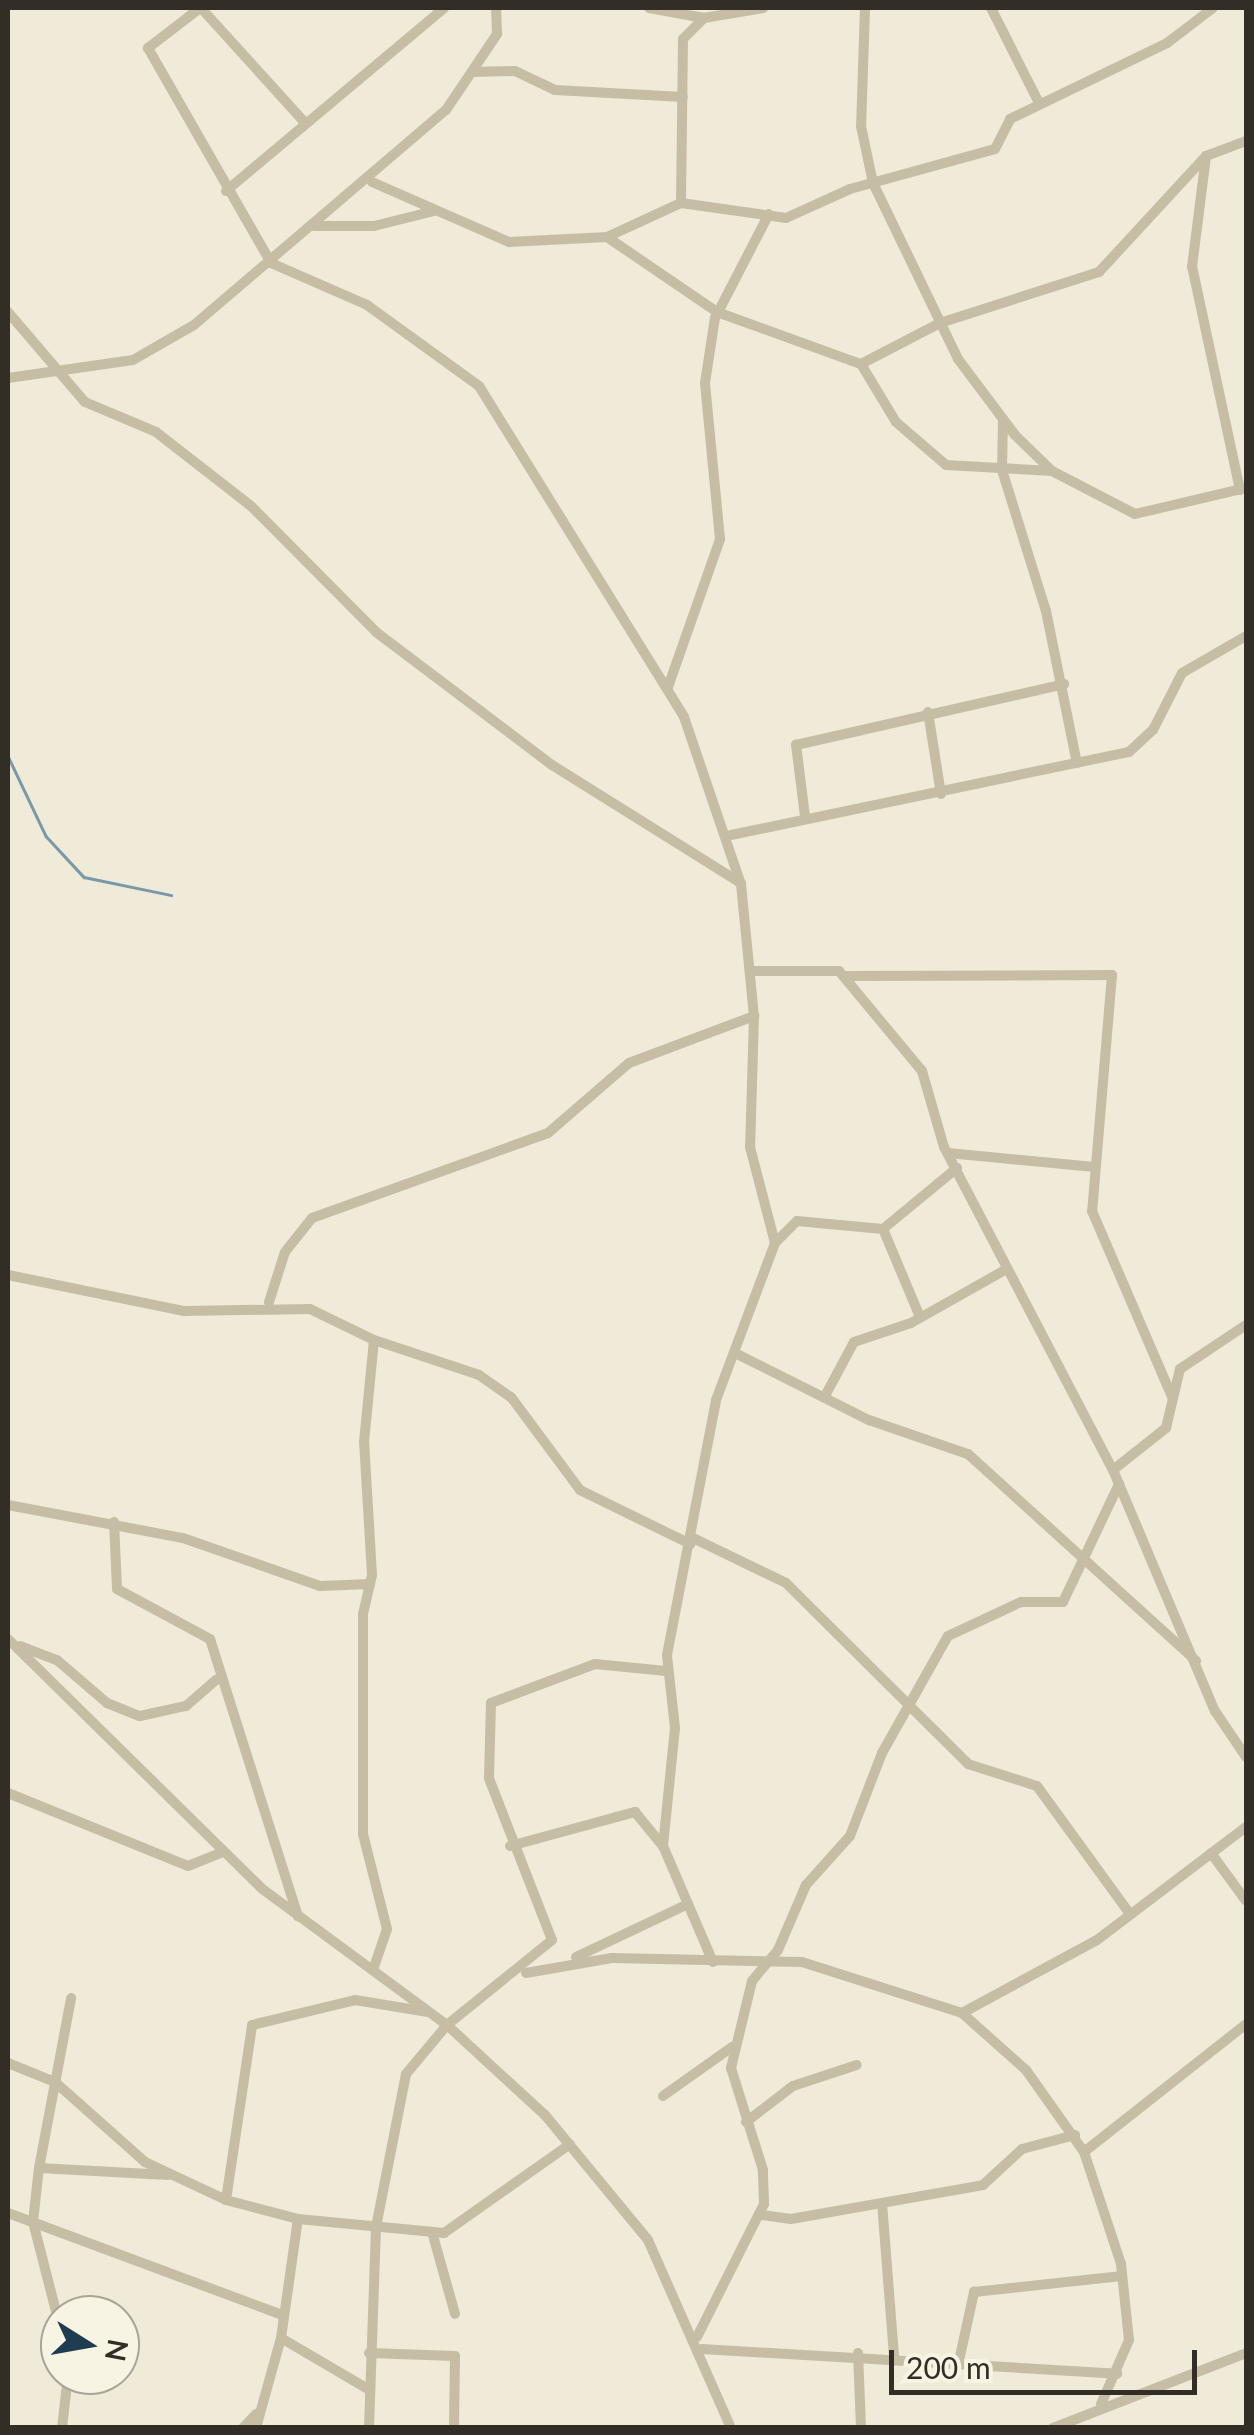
<!DOCTYPE html>
<style>
body{margin:0}
#map{position:relative;width:1254px;height:2435px;overflow:hidden;background:#efebd8;font-family:Lato,sans-serif}
div>[style]{position:absolute}
.stream>*{height:2.5px;margin:-1.25px;padding:0 1.25px;transform-origin:1.25px;border-radius:1.25px;background:#7999a9}
.street>*{height:10px;margin:-5px;padding:0 5px;transform-origin:5px;border-radius:5px;background:#c5bea5}
span{translate:-50% -50%;white-space:nowrap;text-align:center;line-height:1.15;-webkit-text-stroke:10px #f7f4e3;paint-order:stroke}
.frame{position:absolute;inset:0;border:10px solid #322d25;pointer-events:none}
.north{position:absolute;left:40px;top:2295px;width:100px;height:100px;box-sizing:border-box;background:#f7f4e3;border:2px solid #a8a497;border-radius:50%;rotate:101deg;font-size:28px;font-weight:700;line-height:40px;text-align:center;color:#322d25}
.north::after{content:'';display:block;margin:auto;width:35px;height:45px;background:#1e3d50;clip-path:polygon(50% 0,100% 100%,50% 72%,0 100%)}
.scale{position:absolute;left:889px;top:2350px;width:308px;height:45px;box-sizing:border-box;border:5px solid #322d25;border-top:0;padding-left:12px;font-size:30px;line-height:35px;white-space:nowrap;color:#322d25;-webkit-text-stroke:8px #f7f4e3;paint-order:stroke}
</style>
<div id="map">
<div class="stream">
<i style="left:8px;top:756px;width:89px;rotate:64.6deg"></i>
<i style="left:46px;top:836px;width:56px;rotate:47.2deg"></i>
<i style="left:84px;top:877px;width:89px;rotate:11.7deg"></i>
<i style="left:1240px;top:2428px;width:7px;rotate:-34deg"></i>
</div>
<div class="street">
<i style="left:200px;top:8px;width:66px;rotate:142.4deg"></i>
<i style="left:148px;top:48px;width:248px;rotate:60.2deg"></i>
<i style="left:271px;top:263px;width:105px;rotate:23.6deg"></i>
<i style="left:367px;top:305px;width:138px;rotate:35.9deg"></i>
<i style="left:479px;top:386px;width:389px;rotate:58.2deg"></i>
<i style="left:684px;top:717px;width:176px;rotate:71.2deg"></i>
<i style="left:741px;top:884px;width:133px;rotate:84.4deg"></i>
<i style="left:754px;top:1016px;width:131px;rotate:91.7deg"></i>
<i style="left:750px;top:1147px;width:99px;rotate:75.4deg"></i>
<i style="left:201px;top:8px;width:156px;rotate:47.8deg"></i>
<i style="left:649px;top:8px;width:56px;rotate:10.3deg"></i>
<i style="left:865px;top:8px;width:118px;rotate:91.9deg"></i>
<i style="left:861px;top:126px;width:58px;rotate:78.1deg"></i>
<i style="left:873px;top:183px;width:195px;rotate:64.2deg"></i>
<i style="left:958px;top:359px;width:95px;rotate:53.1deg"></i>
<i style="left:1015px;top:435px;width:52px;rotate:44.2deg"></i>
<i style="left:1052px;top:471px;width:93px;rotate:27.4deg"></i>
<i style="left:1135px;top:514px;width:114px;rotate:-13.2deg"></i>
<i style="left:991px;top:8px;width:104px;rotate:63.2deg"></i>
<i style="left:473px;top:72px;width:42px;rotate:-1.4deg"></i>
<i style="left:515px;top:71px;width:44px;rotate:25.4deg"></i>
<i style="left:555px;top:90px;width:128px;rotate:3.1deg"></i>
<i style="left:372px;top:182px;width:150px;rotate:23.7deg"></i>
<i style="left:509px;top:242px;width:98px;rotate:-2.9deg"></i>
<i style="left:607px;top:237px;width:81px;rotate:-24.7deg"></i>
<i style="left:681px;top:203px;width:106px;rotate:8.1deg"></i>
<i style="left:786px;top:218px;width:70px;rotate:-24.4deg"></i>
<i style="left:850px;top:189px;width:150px;rotate:-15.4deg"></i>
<i style="left:995px;top:149px;width:34px;rotate:-63deg"></i>
<i style="left:1010px;top:119px;width:174px;rotate:-25.8deg"></i>
<i style="left:1167px;top:43px;width:58px;rotate:-37.3deg"></i>
<i style="left:226px;top:191px;width:285px;rotate:-40deg"></i>
<i style="left:681px;top:203px;width:164px;rotate:-89.3deg"></i>
<i style="left:683px;top:39px;width:30px;rotate:-45deg"></i>
<i style="left:704px;top:18px;width:60px;rotate:-9.6deg"></i>
<i style="left:314px;top:226px;width:60px"></i>
<i style="left:374px;top:226px;width:62px;rotate:-14deg"></i>
<i style="left:607px;top:237px;width:133px;rotate:34.3deg"></i>
<i style="left:717px;top:312px;width:153px;rotate:19.9deg"></i>
<i style="left:861px;top:364px;width:89px;rotate:-27.4deg"></i>
<i style="left:940px;top:323px;width:167px;rotate:-17.8deg"></i>
<i style="left:1099px;top:272px;width:158px;rotate:-47.3deg"></i>
<i style="left:8px;top:312px;width:118px;rotate:49.5deg"></i>
<i style="left:85px;top:402px;width:77px;rotate:22.9deg"></i>
<i style="left:156px;top:432px;width:120px;rotate:37.9deg"></i>
<i style="left:251px;top:506px;width:177px;rotate:45.2deg"></i>
<i style="left:376px;top:632px;width:221px;rotate:37.1deg"></i>
<i style="left:552px;top:765px;width:223px;rotate:32deg"></i>
<i style="left:861px;top:364px;width:68px;rotate:58.9deg"></i>
<i style="left:896px;top:422px;width:66px;rotate:40.7deg"></i>
<i style="left:946px;top:465px;width:106px;rotate:3.2deg"></i>
<i style="left:8px;top:378px;width:126px;rotate:-8.2deg"></i>
<i style="left:133px;top:360px;width:70px;rotate:-29.8deg"></i>
<i style="left:194px;top:325px;width:331px;rotate:-40.5deg"></i>
<i style="left:446px;top:110px;width:92px;rotate:-56.1deg"></i>
<i style="left:497px;top:34px;width:26px;rotate:-92deg"></i>
<i style="left:1003px;top:419px;width:51px;rotate:91.1deg"></i>
<i style="left:1002px;top:470px;width:148px;rotate:72.7deg"></i>
<i style="left:1046px;top:611px;width:155px;rotate:78.5deg"></i>
<i style="left:1240px;top:490px;width:228px;rotate:-102.1deg"></i>
<i style="left:1192px;top:267px;width:112px;rotate:-82.8deg"></i>
<i style="left:1206px;top:156px;width:43px;rotate:-20.6deg"></i>
<i style="left:668px;top:687px;width:157px;rotate:-70.6deg"></i>
<i style="left:720px;top:539px;width:157px;rotate:-95.5deg"></i>
<i style="left:705px;top:383px;width:66px;rotate:-81.3deg"></i>
<i style="left:715px;top:318px;width:117px;rotate:-62.6deg"></i>
<i style="left:928px;top:712px;width:83px;rotate:81deg"></i>
<i style="left:805px;top:816px;width:72px;rotate:-97.2deg"></i>
<i style="left:796px;top:745px;width:275px;rotate:-12.8deg"></i>
<i style="left:731px;top:835px;width:407px;rotate:-11.8deg"></i>
<i style="left:1129px;top:752px;width:33px;rotate:-43deg"></i>
<i style="left:1153px;top:730px;width:64px;rotate:-63deg"></i>
<i style="left:1182px;top:673px;width:74px;rotate:-30deg"></i>
<i style="left:751px;top:971px;width:88px"></i>
<i style="left:839px;top:971px;width:130px;rotate:50.3deg"></i>
<i style="left:922px;top:1071px;width:79px;rotate:73.9deg"></i>
<i style="left:944px;top:1147px;width:365px;rotate:62.4deg"></i>
<i style="left:1113px;top:1470px;width:262px;rotate:67.1deg"></i>
<i style="left:1215px;top:1711px;width:55px;rotate:56deg"></i>
<i style="left:845px;top:976px;width:267px;rotate:-0.2deg"></i>
<i style="left:1112px;top:975px;width:237px;rotate:94.8deg"></i>
<i style="left:1092px;top:1211px;width:202px;rotate:66.7deg"></i>
<i style="left:948px;top:1153px;width:147px;rotate:5.5deg"></i>
<i style="left:883px;top:1229px;width:95px;rotate:67.2deg"></i>
<i style="left:8px;top:1275px;width:180px;rotate:11.6deg"></i>
<i style="left:184px;top:1311px;width:126px;rotate:-0.9deg"></i>
<i style="left:310px;top:1309px;width:71px;rotate:25.8deg"></i>
<i style="left:269px;top:1302px;width:52px;rotate:-72.3deg"></i>
<i style="left:285px;top:1252px;width:43px;rotate:-51.5deg"></i>
<i style="left:312px;top:1218px;width:251px;rotate:-19.8deg"></i>
<i style="left:548px;top:1133px;width:107px;rotate:-40.8deg"></i>
<i style="left:629px;top:1063px;width:134px;rotate:-20.6deg"></i>
<i style="left:735px;top:1353px;width:150px;rotate:26.6deg"></i>
<i style="left:869px;top:1420px;width:105px;rotate:19deg"></i>
<i style="left:968px;top:1454px;width:308px;rotate:42.2deg"></i>
<i style="left:825px;top:1396px;width:61px;rotate:-61.8deg"></i>
<i style="left:854px;top:1342px;width:60px;rotate:-18.4deg"></i>
<i style="left:911px;top:1323px;width:110px;rotate:-29.4deg"></i>
<i style="left:1113px;top:1470px;width:68px;rotate:-38.4deg"></i>
<i style="left:1166px;top:1428px;width:61px;rotate:-76.7deg"></i>
<i style="left:1180px;top:1369px;width:79px;rotate:-33.7deg"></i>
<i style="left:8px;top:1505px;width:178px;rotate:10.7deg"></i>
<i style="left:183px;top:1538px;width:145px;rotate:19.3deg"></i>
<i style="left:320px;top:1586px;width:50px;rotate:-2.3deg"></i>
<i style="left:114px;top:1522px;width:67px;rotate:87.4deg"></i>
<i style="left:117px;top:1589px;width:106px;rotate:28.3deg"></i>
<i style="left:210px;top:1639px;width:291px;rotate:72.4deg"></i>
<i style="left:693px;top:1538px;width:103px;rotate:25.8deg"></i>
<i style="left:786px;top:1583px;width:257px;rotate:44.8deg"></i>
<i style="left:968px;top:1764px;width:72px;rotate:17.7deg"></i>
<i style="left:1037px;top:1786px;width:158px;rotate:54deg"></i>
<i style="left:8px;top:1639px;width:355px;rotate:44.5deg"></i>
<i style="left:261px;top:1888px;width:231px;rotate:36.4deg"></i>
<i style="left:447px;top:2025px;width:133px;rotate:42.6deg"></i>
<i style="left:545px;top:2115px;width:162px;rotate:50.5deg"></i>
<i style="left:648px;top:2240px;width:206px;rotate:66.2deg"></i>
<i style="left:20px;top:1646px;width:40px;rotate:21deg"></i>
<i style="left:57px;top:1660px;width:66px;rotate:40.7deg"></i>
<i style="left:107px;top:1703px;width:35px;rotate:22deg"></i>
<i style="left:140px;top:1716px;width:47px;rotate:-12.3deg"></i>
<i style="left:186px;top:1706px;width:40px;rotate:-41deg"></i>
<i style="left:8px;top:1793px;width:194px;rotate:22.1deg"></i>
<i style="left:188px;top:1866px;width:38px;rotate:-22deg"></i>
<i style="left:510px;top:1846px;width:130px;rotate:-15.2deg"></i>
<i style="left:635px;top:1812px;width:43px;rotate:50.7deg"></i>
<i style="left:1211px;top:1853px;width:59px;rotate:53.9deg"></i>
<i style="left:576px;top:1957px;width:124px;rotate:-25.3deg"></i>
<i style="left:713px;top:1962px;width:126px;rotate:-113.3deg"></i>
<i style="left:663px;top:1846px;width:119px;rotate:-84.2deg"></i>
<i style="left:675px;top:1728px;width:73px;rotate:-96.3deg"></i>
<i style="left:667px;top:1655px;width:260px;rotate:-79.1deg"></i>
<i style="left:716px;top:1400px;width:168px;rotate:-69.4deg"></i>
<i style="left:775px;top:1243px;width:31px;rotate:-45deg"></i>
<i style="left:797px;top:1221px;width:86px;rotate:5.3deg"></i>
<i style="left:883px;top:1229px;width:96px;rotate:-39.5deg"></i>
<i style="left:373px;top:1970px;width:43px;rotate:-71.1deg"></i>
<i style="left:387px;top:1929px;width:98px;rotate:-104.2deg"></i>
<i style="left:363px;top:1834px;width:220px;rotate:-90deg"></i>
<i style="left:363px;top:1614px;width:40px;rotate:-77deg"></i>
<i style="left:372px;top:1575px;width:133px;rotate:-93.4deg"></i>
<i style="left:364px;top:1442px;width:102px;rotate:-84.4deg"></i>
<i style="left:374px;top:1340px;width:111px;rotate:18.4deg"></i>
<i style="left:479px;top:1375px;width:39px;rotate:35deg"></i>
<i style="left:511px;top:1397px;width:116px;rotate:53.4deg"></i>
<i style="left:580px;top:1490px;width:123px;rotate:26.1deg"></i>
<i style="left:526px;top:1973px;width:87px;rotate:-9.9deg"></i>
<i style="left:612px;top:1958px;width:190px;rotate:1.2deg"></i>
<i style="left:802px;top:1962px;width:168px;rotate:17.7deg"></i>
<i style="left:962px;top:2013px;width:153px;rotate:-28.4deg"></i>
<i style="left:1097px;top:1940px;width:187px;rotate:-37.2deg"></i>
<i style="left:962px;top:2013px;width:86px;rotate:41.7deg"></i>
<i style="left:1026px;top:2070px;width:100px;rotate:54.7deg"></i>
<i style="left:1084px;top:2152px;width:118px;rotate:71.7deg"></i>
<i style="left:1121px;top:2264px;width:76px;rotate:84deg"></i>
<i style="left:1129px;top:2340px;width:70px;rotate:113.6deg"></i>
<i style="left:8px;top:2063px;width:51px;rotate:22deg"></i>
<i style="left:55px;top:2082px;width:120px;rotate:41.6deg"></i>
<i style="left:145px;top:2162px;width:89px;rotate:25.1deg"></i>
<i style="left:226px;top:2200px;width:74px;rotate:14.8deg"></i>
<i style="left:298px;top:2219px;width:147px;rotate:5.5deg"></i>
<i style="left:444px;top:2233px;width:154px;rotate:-35.2deg"></i>
<i style="left:663px;top:2096px;width:85px;rotate:-35.4deg"></i>
<i style="left:746px;top:2122px;width:59px;rotate:-37.5deg"></i>
<i style="left:793px;top:2086px;width:67px;rotate:-18.2deg"></i>
<i style="left:1084px;top:2152px;width:206px;rotate:-38.3deg"></i>
<i style="left:39px;top:2168px;width:173px;rotate:-79.3deg"></i>
<i style="left:226px;top:2200px;width:177px;rotate:-81.5deg"></i>
<i style="left:252px;top:2025px;width:106px;rotate:-13.6deg"></i>
<i style="left:355px;top:2000px;width:74px;rotate:9.3deg"></i>
<i style="left:882px;top:2203px;width:153px;rotate:85.5deg"></i>
<i style="left:8px;top:2213px;width:292px;rotate:20.4deg"></i>
<i style="left:762px;top:2215px;width:29px;rotate:8deg"></i>
<i style="left:791px;top:2219px;width:195px;rotate:-10deg"></i>
<i style="left:983px;top:2185px;width:53px;rotate:-42.7deg"></i>
<i style="left:1022px;top:2149px;width:55px;rotate:-14.8deg"></i>
<i style="left:432px;top:2232px;width:85px;rotate:74.3deg"></i>
<i style="left:60px;top:2327px;width:108px;rotate:-104.4deg"></i>
<i style="left:33px;top:2222px;width:54px;rotate:-83.7deg"></i>
<i style="left:39px;top:2168px;width:129px;rotate:3.1deg"></i>
<i style="left:697px;top:2337px;width:149px;rotate:-63.3deg"></i>
<i style="left:764px;top:2204px;width:34px;rotate:-92deg"></i>
<i style="left:763px;top:2170px;width:107px;rotate:-107.4deg"></i>
<i style="left:731px;top:2068px;width:89px;rotate:-76.4deg"></i>
<i style="left:752px;top:1981px;width:40px;rotate:-50deg"></i>
<i style="left:778px;top:1950px;width:71px;rotate:-66.7deg"></i>
<i style="left:806px;top:1885px;width:66px;rotate:-48.1deg"></i>
<i style="left:850px;top:1836px;width:89px;rotate:-68.9deg"></i>
<i style="left:882px;top:1753px;width:134px;rotate:-60.6deg"></i>
<i style="left:948px;top:1636px;width:81px;rotate:-25deg"></i>
<i style="left:1021px;top:1602px;width:42px"></i>
<i style="left:1063px;top:1602px;width:131px;rotate:-64.6deg"></i>
<i style="left:281px;top:2338px;width:101px;rotate:30.4deg"></i>
<i style="left:702px;top:2349px;width:416px;rotate:3.4deg"></i>
<i style="left:369px;top:2353px;width:86px;rotate:2deg"></i>
<i style="left:455px;top:2356px;width:72px;rotate:90.8deg"></i>
<i style="left:858px;top:2353px;width:75px;rotate:87.7deg"></i>
<i style="left:959px;top:2361px;width:71px;rotate:-77.7deg"></i>
<i style="left:974px;top:2292px;width:149px;rotate:-6.2deg"></i>
<i style="left:62px;top:2428px;width:53px;rotate:-83.5deg"></i>
<i style="left:243px;top:2428px;width:19px;rotate:-47deg"></i>
<i style="left:256px;top:2428px;width:93px;rotate:-74.5deg"></i>
<i style="left:281px;top:2338px;width:120px;rotate:-81.9deg"></i>
<i style="left:369px;top:2428px;width:201px;rotate:-88deg"></i>
<i style="left:376px;top:2227px;width:156px;rotate:-78.9deg"></i>
<i style="left:406px;top:2074px;width:64px;rotate:-50.1deg"></i>
<i style="left:447px;top:2025px;width:135px;rotate:-39deg"></i>
<i style="left:552px;top:1940px;width:174px;rotate:-111.3deg"></i>
<i style="left:489px;top:1778px;width:75px;rotate:-88.5deg"></i>
<i style="left:491px;top:1703px;width:111px;rotate:-20.6deg"></i>
<i style="left:595px;top:1664px;width:71px;rotate:5.6deg"></i>
<i style="left:1053px;top:2428px;width:207px;rotate:-21.2deg"></i>
</div>
<div class="frame"></div>
<div class="north">N</div>
<div class="scale">200 m</div>
</div>
